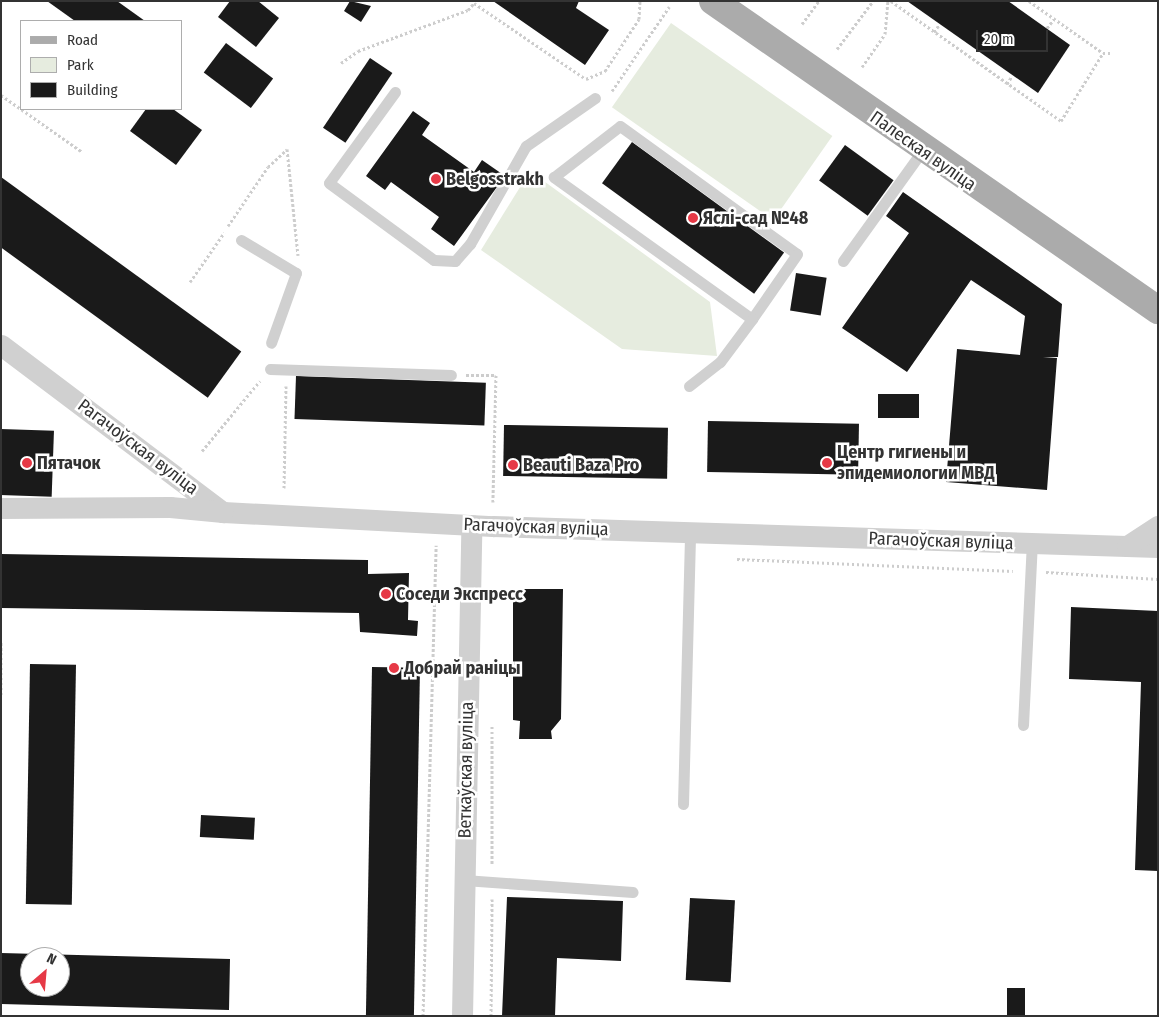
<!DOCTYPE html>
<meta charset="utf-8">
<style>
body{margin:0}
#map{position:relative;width:1159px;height:1017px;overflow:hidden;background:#fff;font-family:"Fira Sans Condensed",sans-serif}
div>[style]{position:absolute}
.green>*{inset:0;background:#e6ecdf;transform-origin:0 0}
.building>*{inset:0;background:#1a1a1a;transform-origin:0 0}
.path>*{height:3px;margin-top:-1.5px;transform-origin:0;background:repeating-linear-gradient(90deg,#cdcdcd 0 2.5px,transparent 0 5px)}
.service>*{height:11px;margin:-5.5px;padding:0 5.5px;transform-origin:5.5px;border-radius:5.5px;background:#d0d0d0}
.minor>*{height:21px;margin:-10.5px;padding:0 10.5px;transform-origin:10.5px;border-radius:10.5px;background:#d0d0d0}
.primary>*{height:28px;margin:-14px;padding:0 14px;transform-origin:14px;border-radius:14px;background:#ababab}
.dots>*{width:14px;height:14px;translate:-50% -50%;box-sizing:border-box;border:2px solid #fff;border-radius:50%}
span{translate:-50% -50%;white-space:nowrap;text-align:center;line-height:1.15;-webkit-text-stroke:5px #fff;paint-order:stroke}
.street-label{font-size:18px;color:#333}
.poi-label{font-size:18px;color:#333;font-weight:700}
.left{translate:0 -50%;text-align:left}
.frame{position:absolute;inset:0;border:2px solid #333;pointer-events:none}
.legend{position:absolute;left:20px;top:20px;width:162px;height:90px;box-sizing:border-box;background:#fff;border:1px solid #adadad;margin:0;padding:6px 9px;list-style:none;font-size:15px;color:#333}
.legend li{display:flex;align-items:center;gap:10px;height:25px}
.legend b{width:25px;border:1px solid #adadad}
.north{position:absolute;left:20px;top:947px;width:50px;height:50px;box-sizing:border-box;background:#fff;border:1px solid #adadad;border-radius:50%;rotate:27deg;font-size:14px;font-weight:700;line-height:20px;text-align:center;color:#333}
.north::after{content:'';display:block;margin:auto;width:18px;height:22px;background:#e63946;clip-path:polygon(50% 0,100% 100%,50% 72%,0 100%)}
.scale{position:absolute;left:976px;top:30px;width:72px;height:22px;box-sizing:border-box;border:2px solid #333;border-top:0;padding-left:6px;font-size:15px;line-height:18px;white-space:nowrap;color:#333;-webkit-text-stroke:4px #fff;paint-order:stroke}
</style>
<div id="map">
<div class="green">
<i style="left:671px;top:23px;width:197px;height:103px;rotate:35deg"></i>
<i style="clip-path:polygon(530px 171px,710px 302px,717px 356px,622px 349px,481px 250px)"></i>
</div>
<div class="building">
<i style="clip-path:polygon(47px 1px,117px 1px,145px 21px,75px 21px)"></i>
<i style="clip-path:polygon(230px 1px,258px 1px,279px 18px,256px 47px,218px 17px)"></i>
<i style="clip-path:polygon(350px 1px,371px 6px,361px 22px,344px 11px)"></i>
<i style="clip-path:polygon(493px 1px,579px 1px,576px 8px,609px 30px,585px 65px)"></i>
<i style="clip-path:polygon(907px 1px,1008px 1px,1070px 45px,1038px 93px)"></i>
<i style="left:226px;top:43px;width:59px;height:37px;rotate:37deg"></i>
<i style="left:370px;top:58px;width:27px;height:84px;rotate:34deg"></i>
<i style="clip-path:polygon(146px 109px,173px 109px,202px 130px,176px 165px,130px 131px)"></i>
<i style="clip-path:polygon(413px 111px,430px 123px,422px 135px,474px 172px,482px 160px,505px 176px,454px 246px,431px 229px,439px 217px,391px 182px,385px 190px,366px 176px)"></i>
<i style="left:632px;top:142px;width:188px;height:51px;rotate:36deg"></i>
<i style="left:845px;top:145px;width:60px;height:44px;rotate:36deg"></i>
<i style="left:1px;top:177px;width:297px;height:57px;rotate:36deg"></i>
<i style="clip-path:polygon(903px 192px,1062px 304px,1058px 357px,1043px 357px,1057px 358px,1047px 490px,946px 482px,957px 349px,1020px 355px,1025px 316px,971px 280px,907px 372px,842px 328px,909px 233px,886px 216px)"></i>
<i style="left:796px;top:273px;width:31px;height:38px;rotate:9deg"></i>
<i style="left:296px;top:376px;width:190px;height:43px;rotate:2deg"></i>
<i style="left:919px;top:394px;width:24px;height:41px;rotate:90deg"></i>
<i style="left:708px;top:421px;width:151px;height:51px;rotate:1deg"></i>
<i style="left:504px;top:425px;width:164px;height:51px;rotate:1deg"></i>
<i style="left:1px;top:429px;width:53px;height:66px;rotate:2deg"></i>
<i style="clip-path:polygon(1px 554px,368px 560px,368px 574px,409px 573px,408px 620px,418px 621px,417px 636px,360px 632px,359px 613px,1px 608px)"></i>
<i style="clip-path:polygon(513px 589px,563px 589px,561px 719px,551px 731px,552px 739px,519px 739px,520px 721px,513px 720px)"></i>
<i style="clip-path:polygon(1071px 607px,1158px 611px,1158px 871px,1135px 870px,1141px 682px,1069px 679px)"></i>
<i style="left:30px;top:664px;width:46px;height:240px;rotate:1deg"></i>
<i style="left:372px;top:667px;width:48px;height:349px;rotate:1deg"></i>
<i style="left:201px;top:815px;width:54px;height:22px;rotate:3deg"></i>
<i style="clip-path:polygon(507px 897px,623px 901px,621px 961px,557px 958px,555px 1016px,502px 1016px)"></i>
<i style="left:690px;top:898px;width:45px;height:82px;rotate:3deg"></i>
<i style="clip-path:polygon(evenodd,1px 953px,230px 959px,229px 1010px,1px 1004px,1px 953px,30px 957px,60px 957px,60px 987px,30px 987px,30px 957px)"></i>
<i style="left:1007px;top:988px;width:18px;height:28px"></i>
</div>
<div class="path">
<i style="left:891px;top:1px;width:208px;rotate:35.2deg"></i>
<i style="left:1061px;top:121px;width:80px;rotate:-58.3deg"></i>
<i style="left:1029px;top:1px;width:90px;rotate:35.1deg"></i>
<i style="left:1103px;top:53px;width:10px"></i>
<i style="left:802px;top:24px;width:29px;rotate:-54deg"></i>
<i style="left:1047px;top:28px;width:11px;rotate:-52deg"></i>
<i style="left:934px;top:32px;width:9px;rotate:-54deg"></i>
<i style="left:837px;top:49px;width:60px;rotate:-53.1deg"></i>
<i style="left:341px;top:63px;width:21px;rotate:-35deg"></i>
<i style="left:358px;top:51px;width:117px;rotate:-20.4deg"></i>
<i style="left:468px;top:10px;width:9px;rotate:-49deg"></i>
<i style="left:474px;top:3px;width:135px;rotate:34.2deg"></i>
<i style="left:586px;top:79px;width:21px;rotate:-23deg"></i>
<i style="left:605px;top:71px;width:62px;rotate:-56.8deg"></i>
<i style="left:639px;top:19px;width:18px;rotate:-87deg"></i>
<i style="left:862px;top:67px;width:40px;rotate:-55.1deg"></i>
<i style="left:885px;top:34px;width:33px;rotate:-85deg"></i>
<i style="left:1007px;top:84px;width:9px;rotate:-58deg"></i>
<i style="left:612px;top:91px;width:102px;rotate:-55.8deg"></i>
<i style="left:1px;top:95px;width:98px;rotate:35deg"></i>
<i style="left:287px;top:149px;width:107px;rotate:84.1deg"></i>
<i style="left:228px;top:226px;width:71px;rotate:-55.9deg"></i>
<i style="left:268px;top:167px;width:26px;rotate:-43deg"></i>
<i style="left:190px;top:282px;width:60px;rotate:-55.2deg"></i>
<i style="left:466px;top:375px;width:30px"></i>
<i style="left:496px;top:375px;width:127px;rotate:91.4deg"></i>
<i style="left:202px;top:451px;width:91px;rotate:-50.4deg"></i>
<i style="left:284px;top:488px;width:102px;rotate:-88.9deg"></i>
<i style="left:737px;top:559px;width:276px;rotate:2.5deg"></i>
<i style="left:1046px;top:572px;width:112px;rotate:3.6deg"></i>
<i style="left:1px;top:695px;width:54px;rotate:-90deg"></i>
<i style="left:492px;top:726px;width:139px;rotate:90deg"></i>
<i style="left:423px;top:1016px;width:471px;rotate:-88.4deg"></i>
<i style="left:491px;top:1016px;width:117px;rotate:-89.5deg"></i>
</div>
<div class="service">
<i style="left:395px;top:92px;width:112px;rotate:126deg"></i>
<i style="left:329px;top:183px;width:130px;rotate:36.3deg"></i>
<i style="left:434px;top:260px;width:21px;rotate:3deg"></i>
<i style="left:455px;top:261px;width:23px;rotate:-49deg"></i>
<i style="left:470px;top:244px;width:113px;rotate:-60.3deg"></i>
<i style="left:526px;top:146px;width:84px;rotate:-34.8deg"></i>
<i style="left:620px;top:126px;width:218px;rotate:35.9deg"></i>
<i style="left:797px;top:254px;width:79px;rotate:124.7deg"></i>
<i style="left:752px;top:319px;width:244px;rotate:-144.4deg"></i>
<i style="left:554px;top:177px;width:83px;rotate:-37.7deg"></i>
<i style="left:241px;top:240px;width:64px;rotate:31deg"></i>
<i style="left:296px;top:273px;width:74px;rotate:109.7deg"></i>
<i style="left:843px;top:261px;width:135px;rotate:-54.3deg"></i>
<i style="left:270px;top:369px;width:181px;rotate:1.9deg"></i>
<i style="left:689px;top:386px;width:39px;rotate:-38deg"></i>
<i style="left:720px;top:362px;width:54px;rotate:-53.3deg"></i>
<i style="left:1023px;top:725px;width:181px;rotate:-87.2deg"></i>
<i style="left:683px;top:804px;width:271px;rotate:-88.5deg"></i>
<i style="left:464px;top:880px;width:169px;rotate:4.1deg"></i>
</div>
<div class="minor">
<i style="left:1px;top:345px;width:278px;rotate:37deg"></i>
<i style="left:223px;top:512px;width:270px;rotate:3deg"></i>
<i style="left:493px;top:526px;width:665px;rotate:1.81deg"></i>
<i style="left:1px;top:508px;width:169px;rotate:-0.3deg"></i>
<i style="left:170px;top:507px;width:53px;rotate:5.4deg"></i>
<i style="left:1127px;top:546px;width:37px;rotate:-33deg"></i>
<i style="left:462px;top:1016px;width:491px;rotate:-88.9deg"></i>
</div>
<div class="primary">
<i style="left:713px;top:1px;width:542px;rotate:34.78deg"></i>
</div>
<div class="dots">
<i style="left:436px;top:179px;background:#e63946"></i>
<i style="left:693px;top:218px;background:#e63946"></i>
<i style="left:27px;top:463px;background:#e63946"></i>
<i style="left:827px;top:463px;background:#e63946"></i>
<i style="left:513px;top:465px;background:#e63946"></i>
<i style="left:386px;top:594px;background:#e63946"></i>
<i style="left:394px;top:668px;background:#e63946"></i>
</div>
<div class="street-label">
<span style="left:923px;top:151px;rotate:35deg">Палеская вуліца</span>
<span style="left:138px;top:447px;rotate:37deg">Рагачоўская вуліца</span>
<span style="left:536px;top:527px;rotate:2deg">Рагачоўская вуліца</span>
<span style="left:941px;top:541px;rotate:2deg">Рагачоўская вуліца</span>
<span style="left:466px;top:770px;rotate:-89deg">Веткаўская вуліца</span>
</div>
<div class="poi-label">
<span class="left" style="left:446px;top:179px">Belgosstrakh</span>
<span class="left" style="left:703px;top:218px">Яслі-сад №48</span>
<span class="left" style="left:837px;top:463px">Центр гигиены и<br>эпидемиологии МВД</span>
<span class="left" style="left:37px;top:463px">Пятачок</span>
<span class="left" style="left:523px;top:465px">Beauti Baza Pro</span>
<span class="left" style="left:396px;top:594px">Соседи Экспресс</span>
<span class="left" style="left:404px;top:668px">Добрай раніцы</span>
</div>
<div class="frame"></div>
<ul class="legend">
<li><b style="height:6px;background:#ababab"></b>Road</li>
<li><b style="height:14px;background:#e6ecdf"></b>Park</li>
<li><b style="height:14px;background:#1a1a1a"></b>Building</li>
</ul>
<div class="north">N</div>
<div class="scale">20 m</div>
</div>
